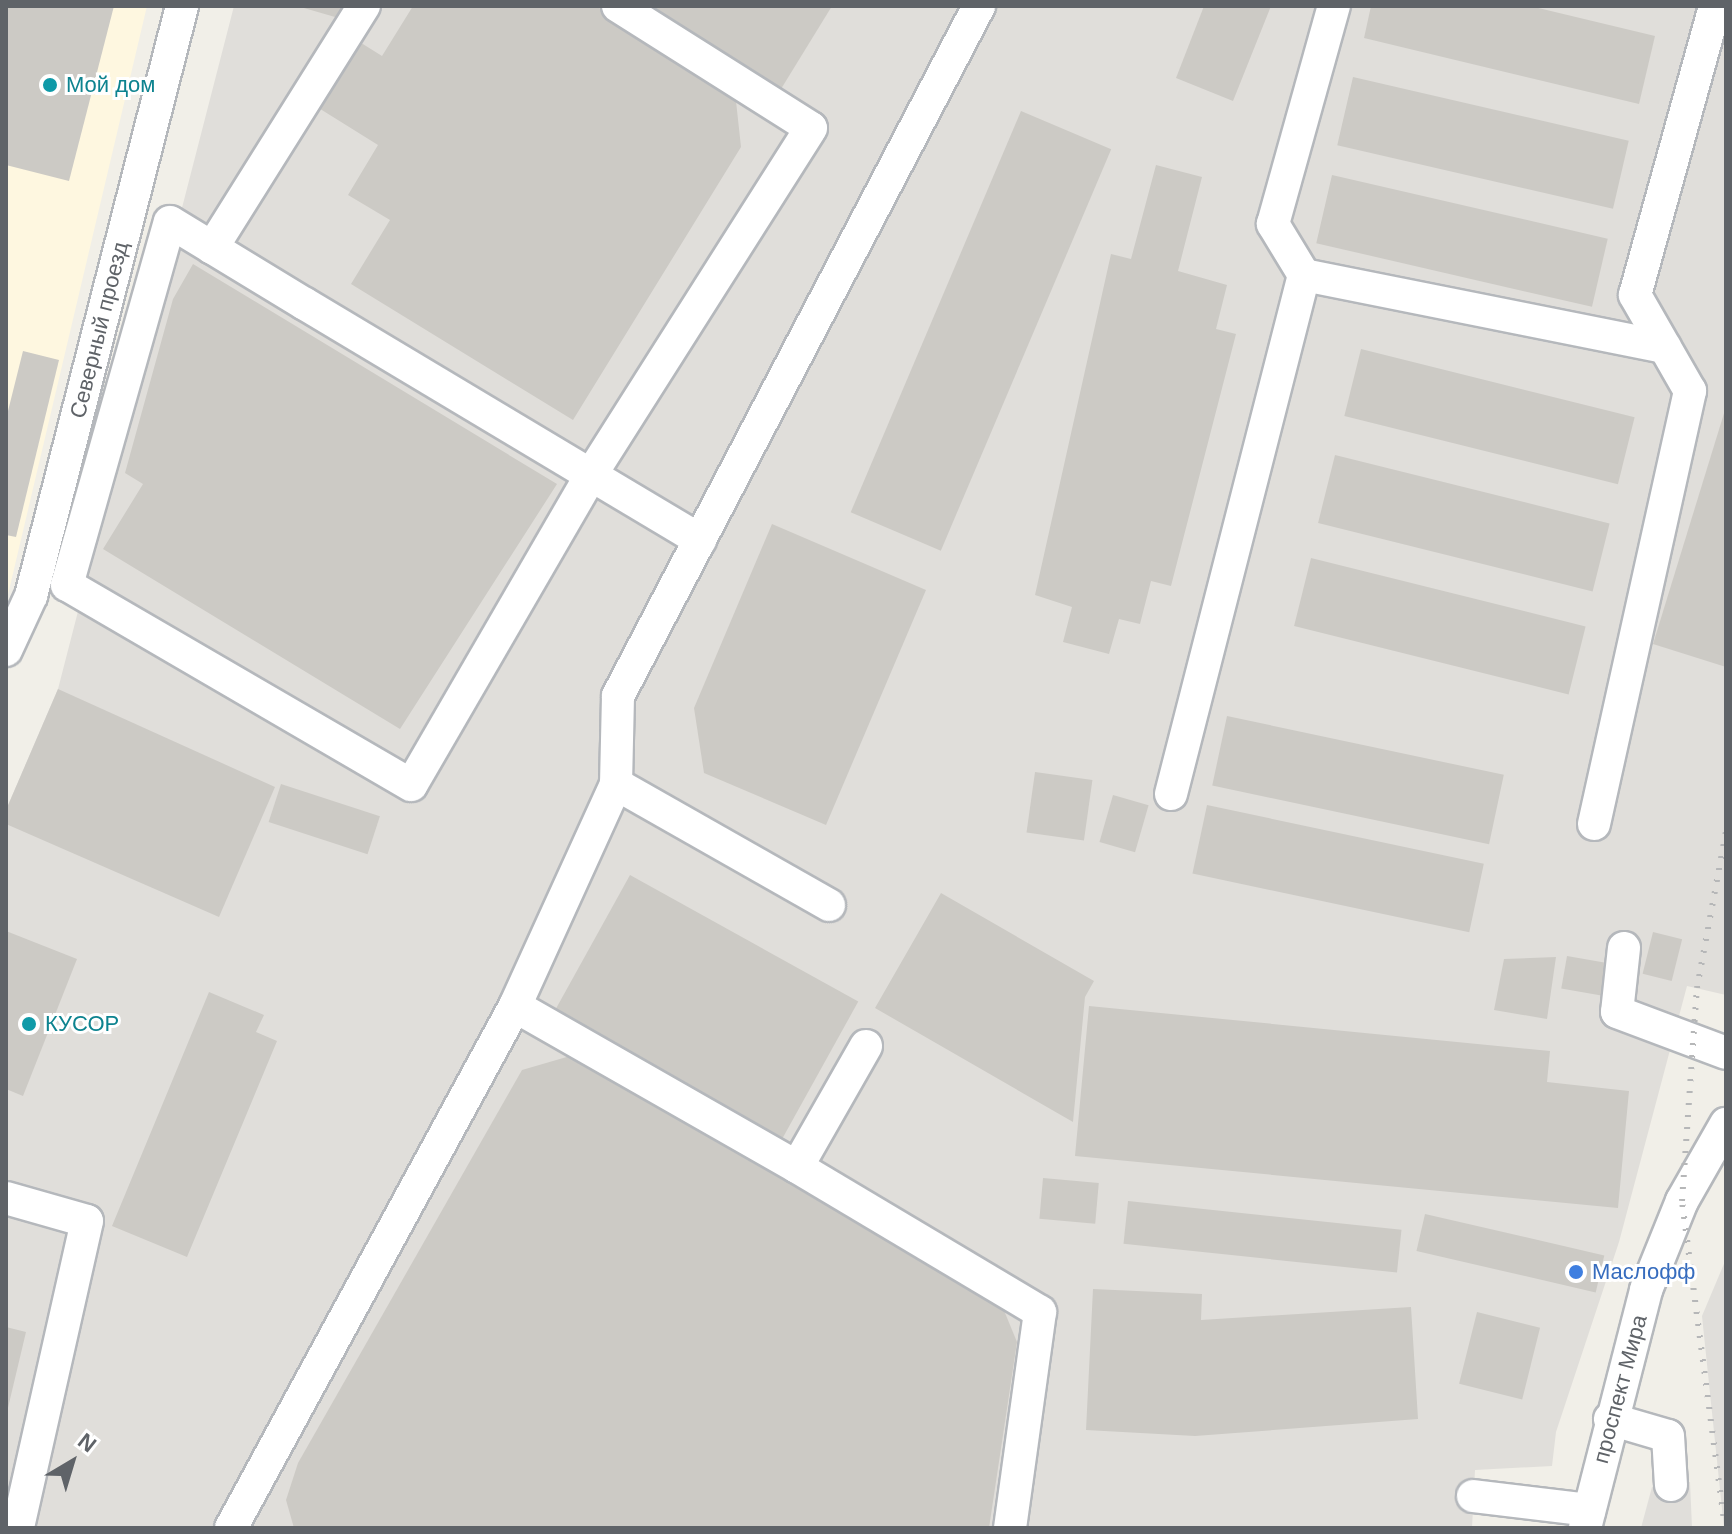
<!DOCTYPE html>
<meta charset="utf-8">
<style>
body{margin:0}
#map{position:relative;width:1732px;height:1534px;overflow:hidden;background:#f1efe8;font-family:Helvetica,sans-serif}
div>[style]{position:absolute}
.commercial>*{inset:0;background:#fef7e0}
.industrial>*{inset:0;background:#e0deda}
.building>*{inset:0;background:#cccac5;transform-origin:0 0}
.roads{filter:drop-shadow(2px 0 #b5b8bc) drop-shadow(-2px 0 #b5b8bc) drop-shadow(0 2px #b5b8bc) drop-shadow(0 -2px #b5b8bc)}
.minor>*{height:32px;margin:-16px;padding:0 16px;transform-origin:16px;border-radius:16px;background:#fff}
.rail>*{height:6px;margin-top:-3px;transform-origin:0;background:repeating-linear-gradient(90deg,#b6b7b8 0 2px,transparent 0 12px)}
.dots>*{width:22px;height:22px;translate:-50% -50%;box-sizing:border-box;border:4px solid #fff;border-radius:50%}
span{translate:-50% -50%;white-space:nowrap;text-align:center;line-height:1.15;-webkit-text-stroke:6px #fff;paint-order:stroke}
.culture-label{font-size:22px;color:#0d838f}
.left{translate:0 -50%;text-align:left}
.street-label{font-size:22px;color:#5f6368}
.shop-label{font-size:22px;color:#366cbe}
.frame{position:absolute;inset:0;border:8px solid #5f6368;pointer-events:none}
.north{position:absolute;left:32px;top:1422px;width:80px;height:80px;-webkit-text-stroke:6px #fff;paint-order:stroke;rotate:38deg;font-size:22px;font-weight:700;line-height:32px;text-align:center;color:#5f6368}
.north::after{content:'';display:block;margin:auto;width:28px;height:36px;background:#5f6368;clip-path:polygon(50% 0,100% 100%,50% 72%,0 100%)}
</style>
<div id="map">
<div class="commercial">
<i style="clip-path:polygon(6px 6px,147px 6px,6px 603px)"></i>
</div>
<div class="industrial">
<i style="clip-path:polygon(234px 6px,1726px 6px,1726px 995px,1687px 986px,1619px 1242px,1556px 1432px,1552px 1466px,1475px 1470px,1472px 1528px,6px 1528px,6px 810px,58px 689px)"></i>
<i style="clip-path:polygon(1726px 1259px,1726px 1528px,1724px 1528px,1702px 1316px)"></i>
<i style="clip-path:polygon(1690px 1482px,1692px 1528px,1641px 1528px,1652px 1487px)"></i>
</div>
<div class="building">
<i style="clip-path:polygon(6px 6px,114px 6px,69px 181px,6px 165px)"></i>
<i style="clip-path:polygon(297px 6px,346px 6px,342px 19px)"></i>
<i style="clip-path:polygon(413px 6px,596px 6px,735px 92px,741px 147px,573px 420px,351px 284px,390px 220px,348px 195px,378px 145px,301px 97px,342px 31px,382px 56px)"></i>
<i style="clip-path:polygon(647px 6px,832px 6px,781px 89px)"></i>
<i style="clip-path:polygon(1204px 6px,1271px 6px,1233px 101px,1176px 78px)"></i>
<i style="clip-path:polygon(1371px 6px,1530px 6px,1655px 36px,1639px 104px,1364px 38px)"></i>
<i style="left:1353px;top:77px;width:283px;height:70px;rotate:13deg"></i>
<i style="left:1021px;top:111px;width:98px;height:436px;rotate:23deg"></i>
<i style="clip-path:polygon(1156px 165px,1202px 177px,1178px 271px,1227px 285px,1216px 329px,1236px 334px,1171px 586px,1151px 581px,1140px 624px,1119px 619px,1109px 654px,1063px 642px,1072px 607px,1035px 595px,1111px 254px,1131px 259px)"></i>
<i style="left:1332px;top:175px;width:283px;height:70px;rotate:13deg"></i>
<i style="clip-path:polygon(193px 264px,557px 484px,400px 729px,103px 549px,143px 484px,125px 473px,173px 299px)"></i>
<i style="left:1361px;top:349px;width:282px;height:69px;rotate:14deg"></i>
<i style="clip-path:polygon(23px 351px,59px 360px,16px 537px,6px 535px,6px 419px)"></i>
<i style="clip-path:polygon(1725px 410px,1726px 410px,1726px 667px,1653px 644px)"></i>
<i style="left:1335px;top:455px;width:283px;height:70px;rotate:14deg"></i>
<i style="clip-path:polygon(772px 524px,926px 590px,826px 825px,704px 773px,694px 708px)"></i>
<i style="left:1311px;top:558px;width:283px;height:70px;rotate:14deg"></i>
<i style="clip-path:polygon(58px 689px,275px 787px,219px 917px,6px 824px,6px 810px)"></i>
<i style="left:1227px;top:716px;width:283px;height:71px;rotate:12deg"></i>
<i style="left:1035px;top:772px;width:58px;height:61px;rotate:8deg"></i>
<i style="left:281px;top:784px;width:104px;height:40px;rotate:18deg"></i>
<i style="left:1113px;top:795px;width:37px;height:49px;rotate:16deg"></i>
<i style="left:1207px;top:805px;width:283px;height:70px;rotate:12deg"></i>
<i style="left:630px;top:875px;width:261px;height:160px;rotate:29deg"></i>
<i style="clip-path:polygon(941px 893px,1094px 981px,1085px 997px,1073px 1122px,875px 1008px)"></i>
<i style="clip-path:polygon(6px 931px,77px 959px,23px 1096px,6px 1089px)"></i>
<i style="left:1653px;top:932px;width:30px;height:43px;rotate:14deg"></i>
<i style="left:1567px;top:956px;width:45px;height:33px;rotate:10deg"></i>
<i style="clip-path:polygon(1556px 957px,1547px 1019px,1494px 1010px,1504px 959px)"></i>
<i style="clip-path:polygon(209px 992px,264px 1015px,256px 1032px,277px 1041px,187px 1257px,112px 1226px)"></i>
<i style="clip-path:polygon(1089px 1006px,1550px 1051px,1547px 1082px,1629px 1091px,1618px 1208px,1075px 1156px)"></i>
<i style="clip-path:polygon(577px 1054px,1003px 1308px,1017px 1342px,989px 1528px,294px 1528px,286px 1500px,298px 1463px,522px 1070px)"></i>
<i style="left:1043px;top:1178px;width:56px;height:41px;rotate:5deg"></i>
<i style="left:1128px;top:1201px;width:275px;height:43px;rotate:6deg"></i>
<i style="left:1425px;top:1214px;width:184px;height:38px;rotate:13deg"></i>
<i style="clip-path:polygon(1093px 1289px,1202px 1294px,1201px 1320px,1411px 1307px,1418px 1419px,1195px 1436px,1086px 1430px)"></i>
<i style="left:1477px;top:1312px;width:65px;height:74px;rotate:14deg"></i>
<i style="clip-path:polygon(6px 1327px,26px 1332px,7px 1412px,6px 1412px)"></i>
</div>
<div class="roads">
<div class="minor">
<i style="left:618px;top:6px;width:228px;rotate:32.3deg"></i>
<i style="left:811px;top:128px;width:411px;rotate:122.4deg"></i>
<i style="left:591px;top:475px;width:358px;rotate:120.1deg"></i>
<i style="left:411px;top:785px;width:398px;rotate:-149.8deg"></i>
<i style="left:67px;top:585px;width:377px;rotate:-74.2deg"></i>
<i style="left:170px;top:222px;width:158px;rotate:31.3deg"></i>
<i style="left:305px;top:304px;width:333px;rotate:30.9deg"></i>
<i style="left:591px;top:475px;width:127px;rotate:30.8deg"></i>
<i style="left:212px;top:248px;width:286px;rotate:-57.9deg"></i>
<i style="left:1304px;top:275px;width:368px;rotate:11.3deg"></i>
<i style="left:6px;top:650px;width:60px;rotate:-65.2deg"></i>
<i style="left:31px;top:596px;width:609px;rotate:-75.64deg"></i>
<i style="left:616px;top:784px;width:245px;rotate:29.6deg"></i>
<i style="left:1171px;top:794px;width:536px;rotate:-75.63deg"></i>
<i style="left:1304px;top:275px;width:60px;rotate:-121.3deg"></i>
<i style="left:1273px;top:224px;width:226px;rotate:-74.4deg"></i>
<i style="left:1594px;top:824px;width:444px;rotate:-77.5deg"></i>
<i style="left:1690px;top:391px;width:111px;rotate:-119.8deg"></i>
<i style="left:1635px;top:295px;width:300px;rotate:-74.5deg"></i>
<i style="left:1624px;top:948px;width:64px;rotate:96.2deg"></i>
<i style="left:1617px;top:1012px;width:116px;rotate:20.6deg"></i>
<i style="left:515px;top:1006px;width:325px;rotate:29.7deg"></i>
<i style="left:866px;top:1046px;width:139px;rotate:119.7deg"></i>
<i style="left:797px;top:1167px;width:283px;rotate:30.8deg"></i>
<i style="left:1040px;top:1312px;width:218px;rotate:97.9deg"></i>
<i style="left:6px;top:1198px;width:84px;rotate:15.9deg"></i>
<i style="left:87px;top:1221px;width:315px;rotate:102.7deg"></i>
<i style="left:1610px;top:1419px;width:60px;rotate:16.3deg"></i>
<i style="left:1668px;top:1436px;width:49px;rotate:86.5deg"></i>
<i style="left:1473px;top:1496px;width:117px;rotate:6.9deg"></i>
<i style="left:231px;top:1528px;width:594px;rotate:-61.45deg"></i>
<i style="left:515px;top:1006px;width:244px;rotate:-65.5deg"></i>
<i style="left:616px;top:784px;width:88px;rotate:-88.7deg"></i>
<i style="left:618px;top:696px;width:779px;rotate:-62.38deg"></i>
<i style="left:1585px;top:1528px;width:246px;rotate:-75.6deg"></i>
<i style="left:1646px;top:1290px;width:96px;rotate:-68deg"></i>
<i style="left:1682px;top:1201px;width:89px;rotate:-60.3deg"></i>
</div>
</div>
<div class="rail">
<i style="left:1725px;top:1528px;width:330px;rotate:-97.5deg"></i>
<i style="left:1682px;top:1201px;width:214px;rotate:-86deg"></i>
<i style="left:1697px;top:988px;width:159px;rotate:-79.5deg"></i>
</div>
<div class="dots">
<i style="left:50px;top:85px;background:#0f9aa8"></i>
<i style="left:29px;top:1024px;background:#0f9aa8"></i>
<i style="left:1576px;top:1272px;background:#3f7fe0"></i>
</div>
<div class="culture-label">
<span class="left" style="left:66px;top:85px">Мой дом</span>
<span class="left" style="left:45px;top:1024px">КУСОР</span>
</div>
<div class="street-label">
<span style="left:99px;top:330px;rotate:-76deg">Северный проезд</span>
<span style="left:1620px;top:1389px;rotate:-75deg">проспект Мира</span>
</div>
<div class="shop-label">
<span class="left" style="left:1592px;top:1272px">Маслофф</span>
</div>
<div class="frame"></div>
<div class="north">N</div>
</div>
